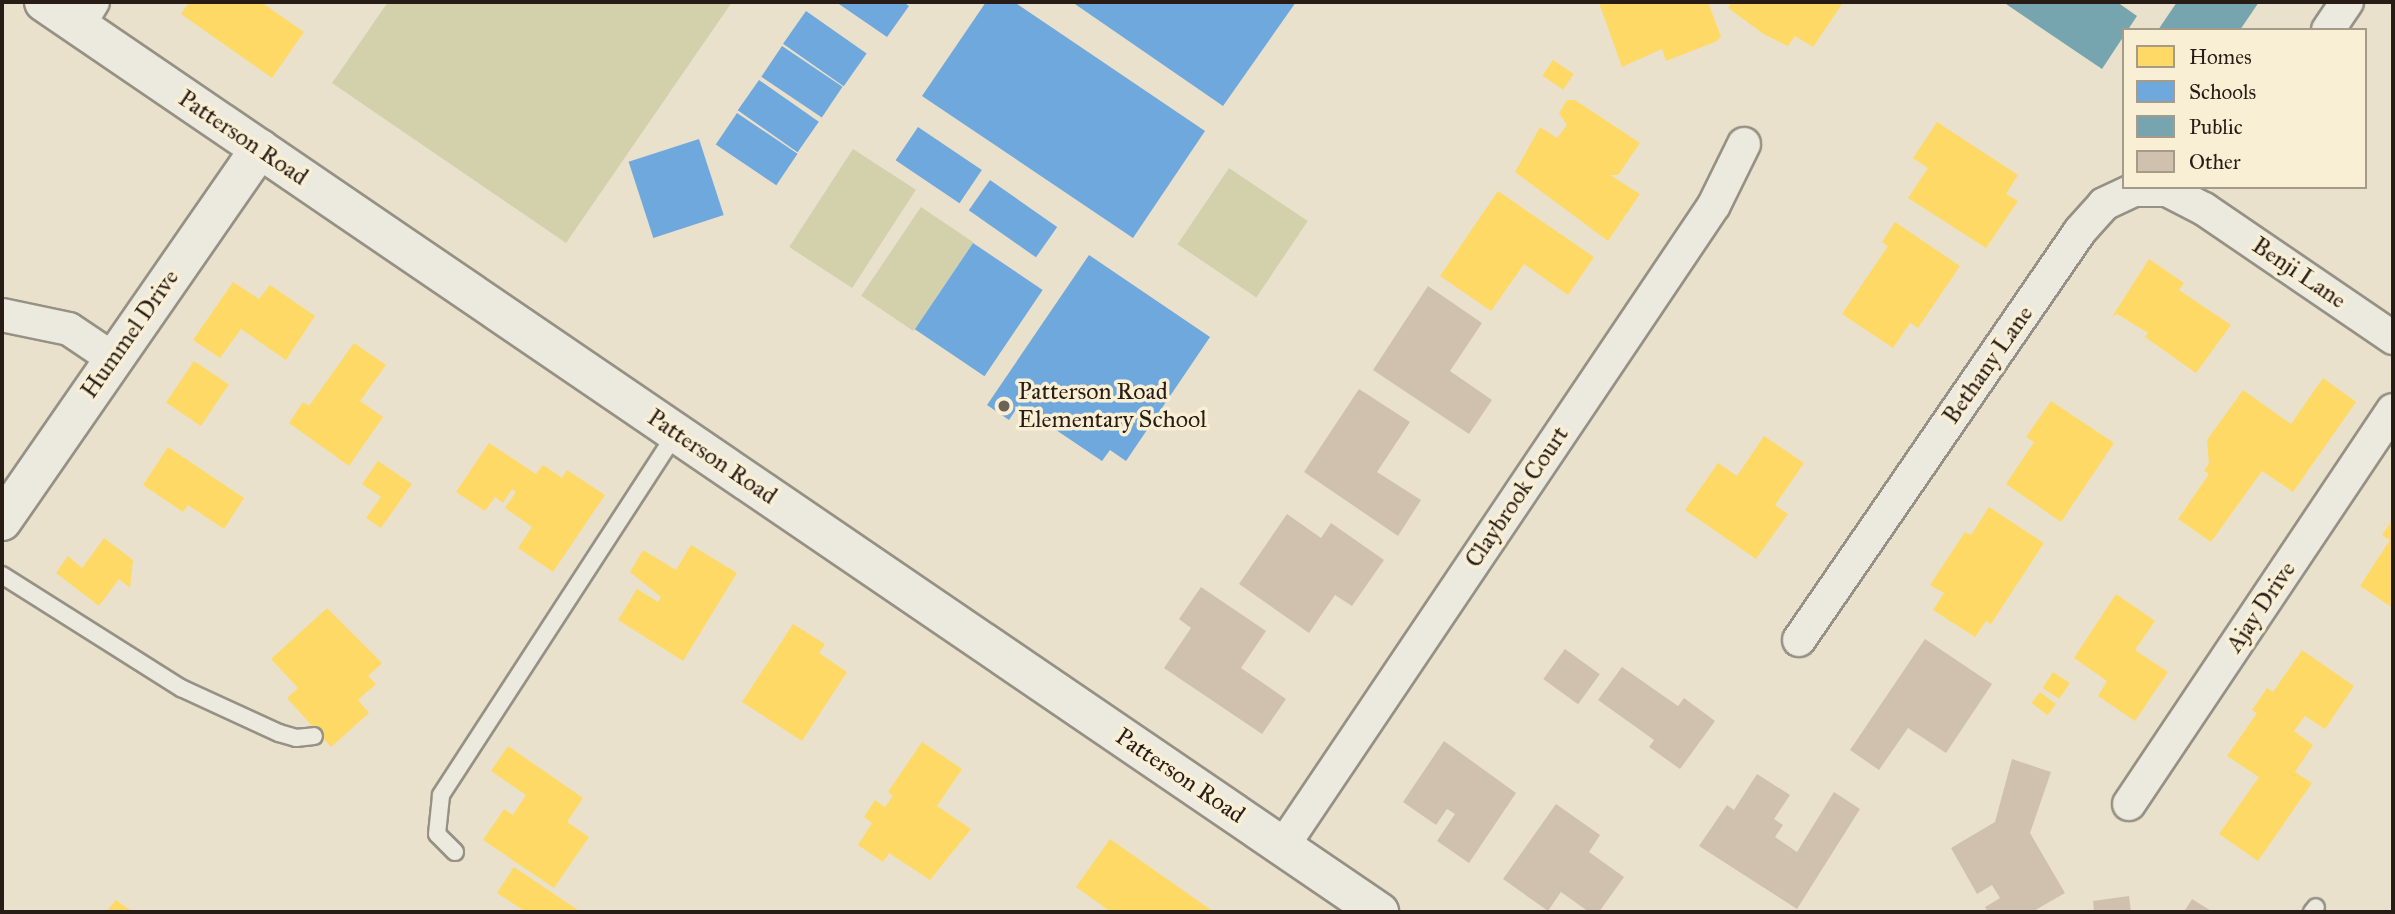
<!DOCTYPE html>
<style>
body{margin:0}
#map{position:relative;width:2395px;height:914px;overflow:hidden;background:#e9e1cc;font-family:"IM FELL Great Primer",serif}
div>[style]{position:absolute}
.green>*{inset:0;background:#d2d1ab;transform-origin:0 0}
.homes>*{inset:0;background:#ffd966;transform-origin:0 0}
.schools>*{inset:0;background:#6fa8dc;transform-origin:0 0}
.public>*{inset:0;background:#76a5af}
.building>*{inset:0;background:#d0c1af;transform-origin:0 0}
.roads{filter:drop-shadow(2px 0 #969184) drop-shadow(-2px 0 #969184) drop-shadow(0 2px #969184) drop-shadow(0 -2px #969184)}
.service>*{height:16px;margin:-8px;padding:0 8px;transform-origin:8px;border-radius:8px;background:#ece9de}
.minor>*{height:32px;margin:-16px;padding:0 16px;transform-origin:16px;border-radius:16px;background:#ece9de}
.tertiary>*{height:38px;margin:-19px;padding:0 19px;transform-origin:19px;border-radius:19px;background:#ece9de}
.dots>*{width:19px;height:19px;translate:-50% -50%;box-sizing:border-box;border:4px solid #f9efd5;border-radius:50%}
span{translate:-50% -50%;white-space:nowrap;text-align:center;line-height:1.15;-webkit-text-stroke:7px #f9efd5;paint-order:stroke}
.street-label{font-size:24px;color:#281d16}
.poi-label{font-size:24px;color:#281d16}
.left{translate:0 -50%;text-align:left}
.frame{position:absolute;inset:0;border:4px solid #281d16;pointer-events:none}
.legend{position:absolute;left:2122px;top:28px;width:245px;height:161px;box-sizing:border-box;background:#f9efd5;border:2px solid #a59b89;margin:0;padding:9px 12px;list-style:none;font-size:21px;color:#281d16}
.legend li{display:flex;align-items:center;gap:14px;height:35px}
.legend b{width:35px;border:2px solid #a59b89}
</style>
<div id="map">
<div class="green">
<i style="clip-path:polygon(388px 2px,732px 2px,566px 243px,332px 83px)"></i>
<i style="left:853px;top:149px;width:75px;height:117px;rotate:33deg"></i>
<i style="left:1229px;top:168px;width:95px;height:92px;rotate:34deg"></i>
<i style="left:921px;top:207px;width:63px;height:107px;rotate:34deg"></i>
</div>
<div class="homes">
<i style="clip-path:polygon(189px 2px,261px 2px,304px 32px,272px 78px,181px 14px)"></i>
<i style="clip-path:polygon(1708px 2px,1721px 37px,1715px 42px,1666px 61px,1662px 49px,1622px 67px,1599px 3px)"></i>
<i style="clip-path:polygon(1732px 2px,1838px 2px,1842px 4px,1813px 47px,1795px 36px,1788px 46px,1765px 35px,1728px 8px)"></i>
<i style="left:1553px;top:60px;width:25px;height:19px;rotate:34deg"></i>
<i style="clip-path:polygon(1567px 100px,1575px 100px,1640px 143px,1618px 175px,1610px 175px,1640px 194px,1608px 241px,1515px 172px,1540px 127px,1557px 138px,1567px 125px,1559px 113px)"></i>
<i style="clip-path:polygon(1937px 122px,2018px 175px,2006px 194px,2018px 201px,1986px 248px,1908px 198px,1928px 168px,1913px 158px)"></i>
<i style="clip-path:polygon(1498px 191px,1594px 257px,1568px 295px,1524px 264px,1491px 311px,1440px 276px)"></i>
<i style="clip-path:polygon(1895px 222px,1960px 266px,1918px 328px,1910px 323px,1893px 348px,1842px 314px,1888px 246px,1882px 242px)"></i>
<i style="clip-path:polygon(2149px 259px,2184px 283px,2179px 290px,2231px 325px,2196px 373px,2145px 337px,2148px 333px,2117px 314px,2112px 317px)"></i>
<i style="clip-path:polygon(233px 282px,259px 299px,270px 285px,315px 316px,286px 360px,241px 329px,220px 358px,193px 340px)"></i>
<i style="clip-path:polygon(354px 343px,386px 365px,360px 401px,383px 417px,349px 466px,289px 423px,303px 402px,309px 406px)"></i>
<i style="left:194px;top:361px;width:42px;height:50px;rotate:34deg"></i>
<i style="clip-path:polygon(2323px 378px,2356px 402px,2293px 492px,2262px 471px,2211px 542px,2178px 519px,2209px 474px,2204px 471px,2209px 464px,2207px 440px,2243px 390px,2291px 424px)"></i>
<i style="clip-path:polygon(2051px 401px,2114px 443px,2061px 522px,2006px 484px,2034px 442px,2026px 437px)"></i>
<i style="clip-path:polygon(1764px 436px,1804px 463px,1775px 505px,1788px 514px,1756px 559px,1685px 510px,1718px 463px,1737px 476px)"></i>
<i style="clip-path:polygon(489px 443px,536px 474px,543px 465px,562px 478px,567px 470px,605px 495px,553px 572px,518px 548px,532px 527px,505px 508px,516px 492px,512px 489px,503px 503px,495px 497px,485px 511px,456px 492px)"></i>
<i style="clip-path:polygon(168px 447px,244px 498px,224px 529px,188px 505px,183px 512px,143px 485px)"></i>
<i style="clip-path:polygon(378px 461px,412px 484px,381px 528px,366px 518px,381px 497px,362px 484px)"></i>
<i style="clip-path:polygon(1989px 507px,2044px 543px,1991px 624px,1986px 621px,1975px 637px,1933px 610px,1944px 593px,1930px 585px,1965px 532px,1971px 535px)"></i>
<i style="clip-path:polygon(2393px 519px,2393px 608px,2360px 586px,2390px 540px,2382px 535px)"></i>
<i style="clip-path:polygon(104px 538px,133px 560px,130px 588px,119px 579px,99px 606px,56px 573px,68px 556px,82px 568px)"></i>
<i style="clip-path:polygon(691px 545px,737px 573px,683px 661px,618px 620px,637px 589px,658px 602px,661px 597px,630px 572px,643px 550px,676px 570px)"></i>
<i style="clip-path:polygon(2116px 594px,2155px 621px,2135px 650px,2168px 672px,2135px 721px,2098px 696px,2107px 681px,2074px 658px)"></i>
<i style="clip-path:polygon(327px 608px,382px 663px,368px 676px,376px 684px,358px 700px,369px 713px,331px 747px,287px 698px,298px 688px,271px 659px)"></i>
<i style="clip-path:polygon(793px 624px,825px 644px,819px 653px,847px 672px,802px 741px,742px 702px)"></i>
<i style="clip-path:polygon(2302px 650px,2354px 686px,2325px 729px,2305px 716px,2294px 731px,2313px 745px,2295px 772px,2312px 783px,2258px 861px,2219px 834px,2259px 777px,2227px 756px,2257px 713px,2252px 710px,2267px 688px,2273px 692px)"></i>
<i style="left:2053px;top:672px;width:20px;height:19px;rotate:33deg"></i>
<i style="left:2040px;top:692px;width:20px;height:14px;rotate:37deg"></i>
<i style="clip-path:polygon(922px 742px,962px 769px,937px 806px,971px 829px,930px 880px,889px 853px,883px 862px,858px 845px,872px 823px,864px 817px,875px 800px,885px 807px,893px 796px,888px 792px)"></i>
<i style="clip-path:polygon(508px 746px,583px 798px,567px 822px,589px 837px,554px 888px,483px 840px,504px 809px,513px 815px,526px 795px,491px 771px)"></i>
<i style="clip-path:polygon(1110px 839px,1214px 912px,1111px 912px,1076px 887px)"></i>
<i style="clip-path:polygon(514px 867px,581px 912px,526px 912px,497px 893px)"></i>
<i style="clip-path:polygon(116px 900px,133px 912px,106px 912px)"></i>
</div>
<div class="schools">
<i style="clip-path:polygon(836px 2px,903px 2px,909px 6px,887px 37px)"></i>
<i style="clip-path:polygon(986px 2px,1014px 2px,1205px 131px,1133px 238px,922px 96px)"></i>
<i style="clip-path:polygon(1072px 2px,1296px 2px,1223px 106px)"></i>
<i style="left:806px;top:11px;width:74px;height:40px;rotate:35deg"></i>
<i style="left:782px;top:46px;width:73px;height:37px;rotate:34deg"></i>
<i style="left:759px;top:80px;width:73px;height:37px;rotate:35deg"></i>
<i style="left:737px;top:113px;width:73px;height:38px;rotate:34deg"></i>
<i style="left:918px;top:127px;width:77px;height:40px;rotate:34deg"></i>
<i style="left:699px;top:139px;width:80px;height:74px;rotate:72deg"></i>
<i style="left:990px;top:180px;width:82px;height:37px;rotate:35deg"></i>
<i style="left:973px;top:243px;width:84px;height:104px;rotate:34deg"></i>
<i style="clip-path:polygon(1089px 255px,1210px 337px,1126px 461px,1110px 450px,1102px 461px,1019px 405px,1009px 420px,987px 405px)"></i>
</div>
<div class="public">
<i style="clip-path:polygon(2003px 2px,2117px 2px,2137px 16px,2102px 69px)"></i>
<i style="clip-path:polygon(2177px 2px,2259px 2px,2240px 30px,2158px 30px)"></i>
</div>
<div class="building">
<i style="clip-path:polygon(1428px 286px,1482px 323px,1450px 371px,1492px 400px,1469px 434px,1373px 370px)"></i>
<i style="clip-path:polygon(1359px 389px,1410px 422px,1377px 472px,1421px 500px,1398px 536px,1304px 472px)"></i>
<i style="clip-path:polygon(1287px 514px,1321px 538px,1331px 523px,1384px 560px,1352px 606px,1335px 595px,1309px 633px,1239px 584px)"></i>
<i style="clip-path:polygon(1201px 587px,1266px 631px,1241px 668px,1286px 699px,1262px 734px,1164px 668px,1191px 628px,1179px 619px)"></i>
<i style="clip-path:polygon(1925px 639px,1992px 684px,1946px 753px,1908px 728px,1879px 770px,1850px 750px)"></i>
<i style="left:1565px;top:649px;width:43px;height:37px;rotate:36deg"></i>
<i style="clip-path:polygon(1622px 667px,1678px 706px,1684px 698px,1715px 721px,1680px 769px,1649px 747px,1654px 740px,1598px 700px)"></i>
<i style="clip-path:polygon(1444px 741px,1516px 793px,1469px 863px,1437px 841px,1455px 814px,1447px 809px,1436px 825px,1403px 802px)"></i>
<i style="clip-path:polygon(2012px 759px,2051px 772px,2030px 833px,2065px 893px,2032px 912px,1988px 912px,1985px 907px,2000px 898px,1992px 885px,1977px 894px,1951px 848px,1995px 822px)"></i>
<i style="clip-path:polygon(1757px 774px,1790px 795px,1774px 819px,1783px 825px,1775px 837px,1797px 852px,1834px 792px,1860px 809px,1797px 909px,1699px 846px,1727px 805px,1734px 810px)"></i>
<i style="clip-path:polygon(1556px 804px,1600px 835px,1589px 852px,1624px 877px,1599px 912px,1589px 912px,1561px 892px,1548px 911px,1503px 879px)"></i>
<i style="clip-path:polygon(2129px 896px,2131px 912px,2094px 912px,2093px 901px)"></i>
<i style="clip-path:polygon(2192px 899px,2213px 912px,2184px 912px)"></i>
</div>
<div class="roads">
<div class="service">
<i style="left:2px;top:575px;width:212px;rotate:32.3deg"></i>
<i style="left:181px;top:688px;width:108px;rotate:24.7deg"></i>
<i style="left:279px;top:733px;width:18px;rotate:16deg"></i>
<i style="left:296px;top:738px;width:18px;rotate:-6deg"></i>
<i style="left:455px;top:852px;width:25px;rotate:-135deg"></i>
<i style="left:437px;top:834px;width:39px;rotate:-84deg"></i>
<i style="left:441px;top:795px;width:432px;rotate:-57deg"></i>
<i style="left:2312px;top:912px;width:6px;rotate:-51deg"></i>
</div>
<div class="minor">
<i style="left:79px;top:25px;width:27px;rotate:-59deg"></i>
<i style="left:2328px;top:30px;width:34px;rotate:-56deg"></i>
<i style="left:2px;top:315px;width:68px;rotate:11.8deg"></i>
<i style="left:69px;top:329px;width:52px;rotate:34deg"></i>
<i style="left:1799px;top:640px;width:496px;rotate:-55.5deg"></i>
<i style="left:2080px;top:231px;width:36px;rotate:-48deg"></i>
<i style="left:2104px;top:204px;width:33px;rotate:-25deg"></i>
<i style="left:2134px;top:190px;width:33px"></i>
<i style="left:2167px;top:190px;width:42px;rotate:27.2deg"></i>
<i style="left:2204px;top:209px;width:229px;rotate:34.3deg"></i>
<i style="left:2129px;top:804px;width:474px;rotate:-56.2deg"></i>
<i style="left:1283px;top:846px;width:772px;rotate:-56.08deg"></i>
<i style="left:1714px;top:205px;width:68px;rotate:-63.8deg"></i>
</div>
<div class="tertiary">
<i style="left:44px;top:2px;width:1616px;rotate:34.28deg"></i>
<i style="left:2px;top:521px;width:453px;rotate:-55.3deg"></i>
</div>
</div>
<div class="dots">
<i style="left:1004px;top:406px;background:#6c6256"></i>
</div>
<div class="street-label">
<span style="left:243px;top:138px;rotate:34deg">Patterson Road</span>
<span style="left:2299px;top:273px;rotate:34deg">Benji Lane</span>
<span style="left:130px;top:334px;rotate:-55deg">Hummel Drive</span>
<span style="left:1988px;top:365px;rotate:-55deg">Bethany Lane</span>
<span style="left:712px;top:457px;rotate:34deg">Patterson Road</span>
<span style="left:1517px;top:497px;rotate:-56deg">Claybrook Court</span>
<span style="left:2261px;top:607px;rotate:-56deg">Ajay Drive</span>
<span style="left:1180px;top:776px;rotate:34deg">Patterson Road</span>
</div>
<div class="poi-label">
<span class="left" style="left:1018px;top:406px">Patterson Road<br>Elementary School</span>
</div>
<div class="frame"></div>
<ul class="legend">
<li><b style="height:19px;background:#ffd966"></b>Homes</li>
<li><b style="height:19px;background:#6fa8dc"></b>Schools</li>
<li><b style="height:19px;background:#76a5af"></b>Public</li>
<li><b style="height:19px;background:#d0c1af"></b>Other</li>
</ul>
</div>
